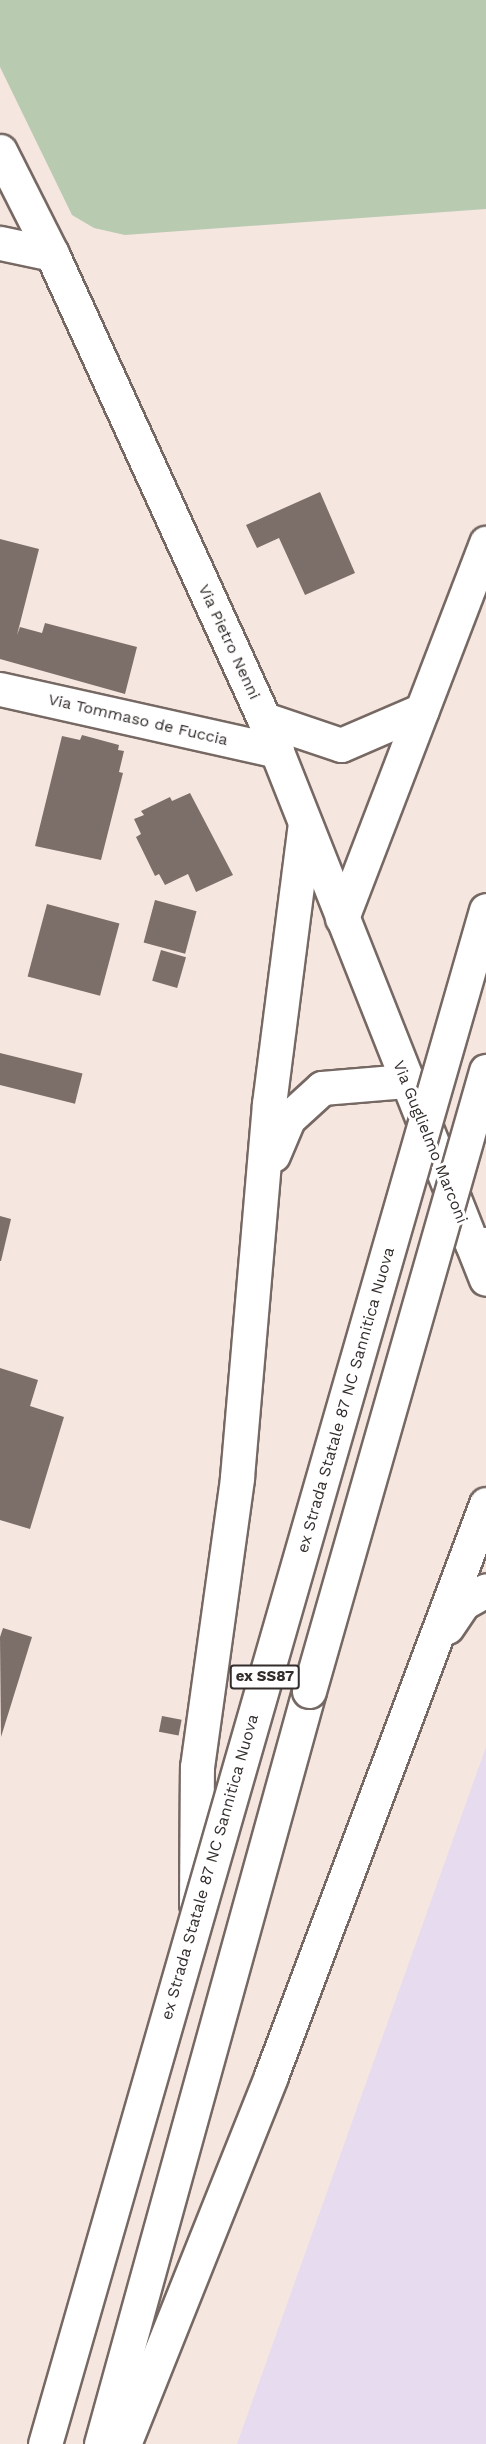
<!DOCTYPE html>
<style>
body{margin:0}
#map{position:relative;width:486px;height:2444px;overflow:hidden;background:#f6e6e0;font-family:"Work Sans",sans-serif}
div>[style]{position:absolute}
.industrial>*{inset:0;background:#e7dbef}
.green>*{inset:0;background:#b8cab0}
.building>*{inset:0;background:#7c6e69;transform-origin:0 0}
.roads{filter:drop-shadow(2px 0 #766863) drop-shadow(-2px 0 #766863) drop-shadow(0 2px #766863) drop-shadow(0 -2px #766863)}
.street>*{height:33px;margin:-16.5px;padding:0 16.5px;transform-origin:16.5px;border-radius:16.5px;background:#fff}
.highway>*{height:33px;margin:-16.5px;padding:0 16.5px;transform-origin:16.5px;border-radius:16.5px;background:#fff}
.bridges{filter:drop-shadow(2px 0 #766863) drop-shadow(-2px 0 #766863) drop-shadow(0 2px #766863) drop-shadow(0 -2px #766863)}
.highway-bridge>*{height:33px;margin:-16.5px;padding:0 16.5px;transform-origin:16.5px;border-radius:16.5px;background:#fff}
span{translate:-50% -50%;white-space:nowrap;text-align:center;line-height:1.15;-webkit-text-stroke:6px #fff;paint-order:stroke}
.shield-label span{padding:2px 4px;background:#fff;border:2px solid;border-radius:4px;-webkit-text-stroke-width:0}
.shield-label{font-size:15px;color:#332d2b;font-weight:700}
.street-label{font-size:16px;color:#332d2b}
</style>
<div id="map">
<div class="industrial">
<i style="clip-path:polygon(486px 1747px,486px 2444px,237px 2444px)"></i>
</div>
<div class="green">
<i style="clip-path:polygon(0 0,486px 0,486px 209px,125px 235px,94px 228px,72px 215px,0 67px)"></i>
</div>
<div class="building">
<i style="clip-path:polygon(320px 492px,355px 573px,305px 595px,279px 538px,257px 548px,246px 525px)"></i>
<i style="clip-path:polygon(0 539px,39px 549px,17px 635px,20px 627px,42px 633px,45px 623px,137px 647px,125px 694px,0 659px)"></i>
<i style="clip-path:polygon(82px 735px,119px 745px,118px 750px,124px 751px,119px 772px,123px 773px,101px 860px,35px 846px,62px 736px,80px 740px)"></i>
<i style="clip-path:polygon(190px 793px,233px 875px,196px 892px,188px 874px,165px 885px,159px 874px,155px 876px,136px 837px,141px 834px,134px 819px,144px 815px,141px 811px,170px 797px,172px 801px)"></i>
<i style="left:155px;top:900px;width:43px;height:44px;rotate:15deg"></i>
<i style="left:47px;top:904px;width:75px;height:75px;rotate:15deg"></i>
<i style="left:161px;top:950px;width:26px;height:32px;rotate:16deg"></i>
<i style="left:0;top:1053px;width:85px;height:31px;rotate:14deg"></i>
<i style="clip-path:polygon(0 1216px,11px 1219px,1px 1261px,0 1261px)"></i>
<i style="clip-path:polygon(0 1368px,38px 1380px,30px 1406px,64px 1417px,30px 1529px,0 1520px)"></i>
<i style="clip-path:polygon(3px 1628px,32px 1637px,1px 1737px,0 1637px)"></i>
<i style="left:162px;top:1716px;width:20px;height:16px;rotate:11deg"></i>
</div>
<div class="roads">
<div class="street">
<i style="left:0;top:151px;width:115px;rotate:63.2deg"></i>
<i style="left:52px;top:254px;width:511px;rotate:65.49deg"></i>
<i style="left:264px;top:719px;width:602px;rotate:68.38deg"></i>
<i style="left:0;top:243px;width:53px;rotate:11.9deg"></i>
<i style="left:0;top:689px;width:284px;rotate:12.6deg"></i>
</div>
<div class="highway">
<i style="left:264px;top:719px;width:81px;rotate:18.7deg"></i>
<i style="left:341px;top:745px;width:88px;rotate:-23.4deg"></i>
<i style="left:342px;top:918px;width:402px;rotate:-69deg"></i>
<i style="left:273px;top:1155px;width:39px;rotate:-67deg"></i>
<i style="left:288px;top:1119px;width:46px;rotate:-42.4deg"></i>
<i style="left:322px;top:1088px;width:84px;rotate:-4.8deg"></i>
<i style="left:472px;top:1244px;width:14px"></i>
<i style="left:447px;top:1627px;width:29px;rotate:-56deg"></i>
<i style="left:463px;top:1603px;width:26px;rotate:-29deg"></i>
<i style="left:196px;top:1904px;width:137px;rotate:-89.6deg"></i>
<i style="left:197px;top:1767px;width:293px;rotate:-82.1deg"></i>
<i style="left:237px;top:1477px;width:374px;rotate:-85.1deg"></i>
<i style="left:269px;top:1104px;width:282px;rotate:-82.7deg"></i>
<i style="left:101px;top:2444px;width:781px;rotate:-74.56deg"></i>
<i style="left:124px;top:2444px;width:396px;rotate:-68.2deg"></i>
<i style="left:271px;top:2076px;width:611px;rotate:-69.4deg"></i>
</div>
</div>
<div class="bridges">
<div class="highway-bridge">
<i style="left:309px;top:1691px;width:645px;rotate:-74.07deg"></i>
<i style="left:45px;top:2444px;width:1596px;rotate:-73.96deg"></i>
</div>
</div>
<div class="shield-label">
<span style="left:265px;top:1677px">ex SS87</span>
</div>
<div class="street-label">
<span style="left:229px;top:642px;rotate:65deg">Via Pietro Nenni</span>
<span style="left:138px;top:720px;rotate:13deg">Via Tommaso de Fuccia</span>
<span style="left:430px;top:1142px;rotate:68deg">Via Guglielmo Marconi</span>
<span style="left:346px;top:1400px;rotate:-74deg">ex Strada Statale 87 NC Sannitica Nuova</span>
<span style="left:210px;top:1867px;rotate:-74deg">ex Strada Statale 87 NC Sannitica Nuova</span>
</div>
</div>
